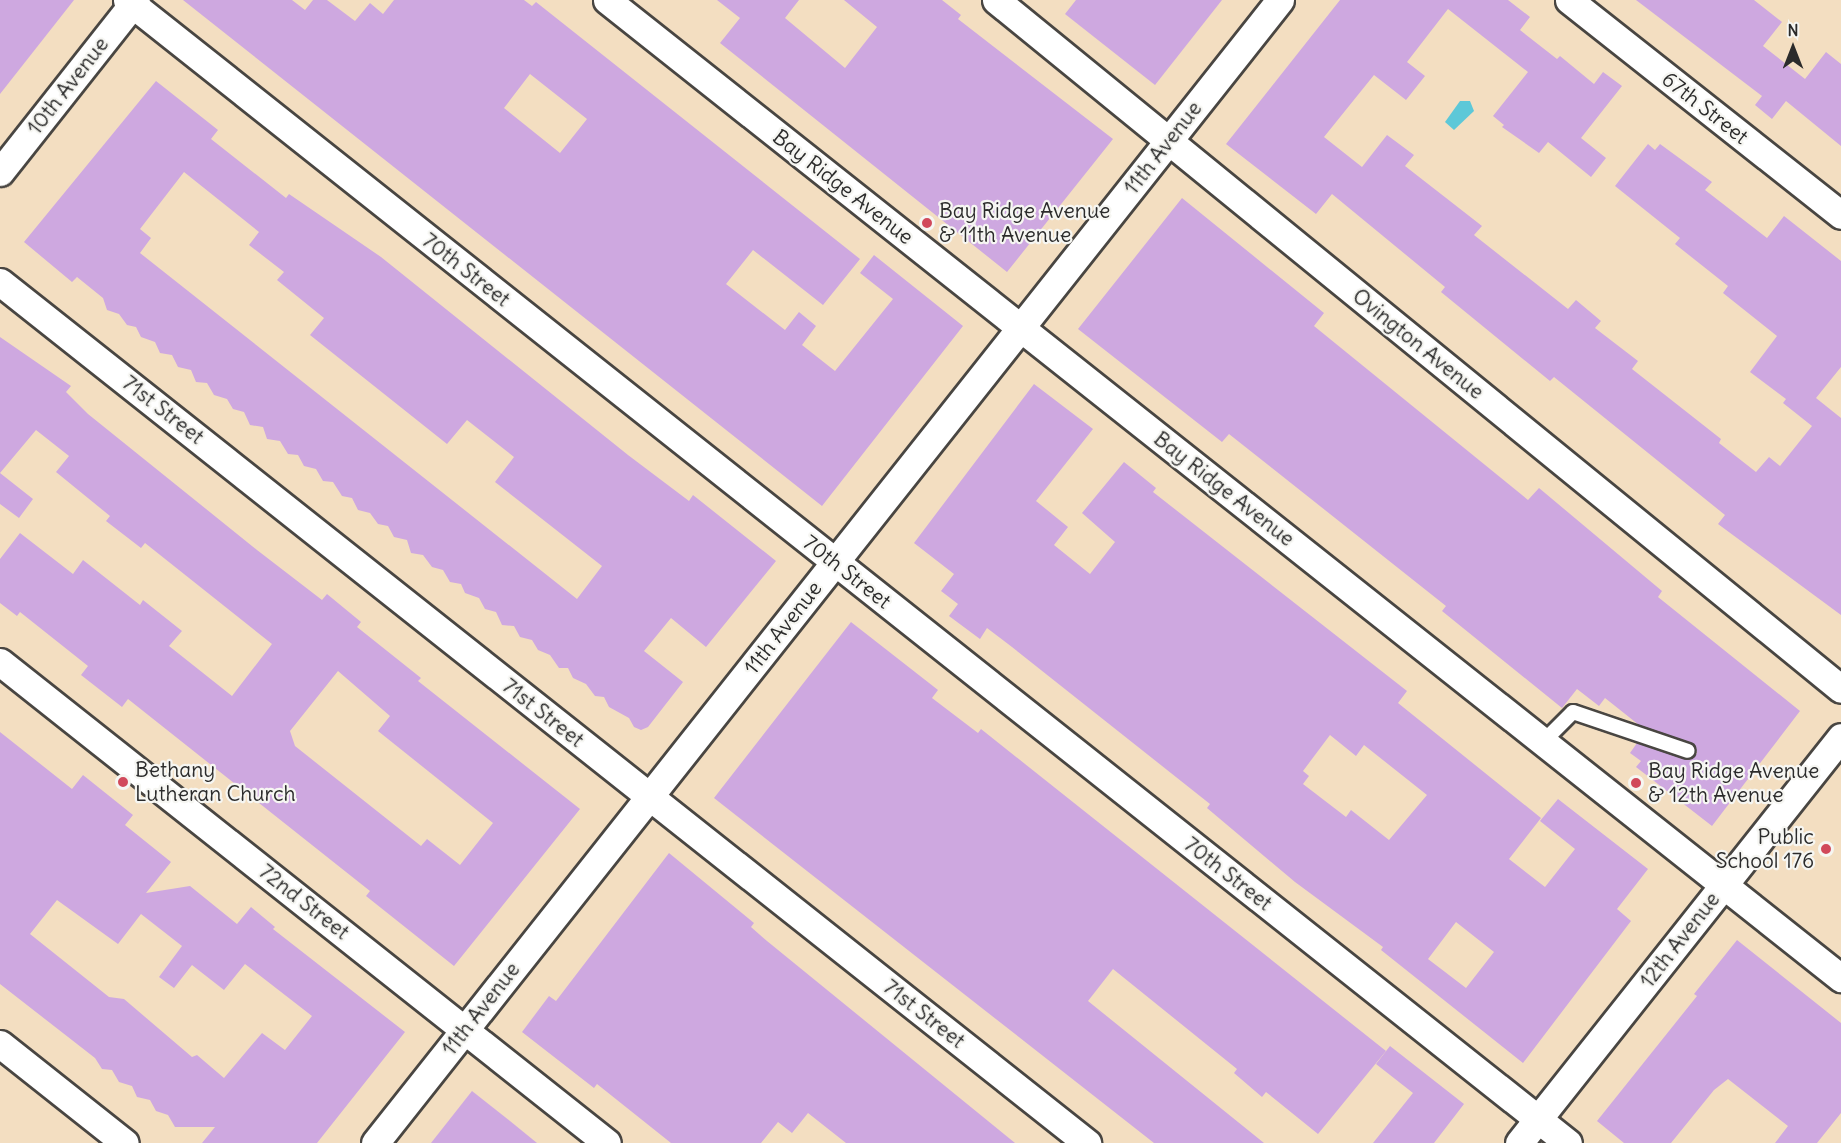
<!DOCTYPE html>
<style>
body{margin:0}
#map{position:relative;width:1841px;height:1143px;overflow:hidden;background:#f3dec1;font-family:Delius,sans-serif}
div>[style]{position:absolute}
.water>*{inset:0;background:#5dc8d8}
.building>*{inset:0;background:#cea8e0}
.roads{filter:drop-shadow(2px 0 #494642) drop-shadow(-2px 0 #494642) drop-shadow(0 2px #494642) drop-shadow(0 -2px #494642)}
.service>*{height:14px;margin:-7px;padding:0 7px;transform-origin:7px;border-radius:7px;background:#fff}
.minor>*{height:27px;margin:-13.5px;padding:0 13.5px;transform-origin:13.5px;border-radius:13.5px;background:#fff}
.dots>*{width:16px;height:16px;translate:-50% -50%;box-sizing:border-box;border:3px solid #f6f6f2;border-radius:50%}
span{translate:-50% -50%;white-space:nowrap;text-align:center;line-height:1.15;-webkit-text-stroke:4.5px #f6f6f2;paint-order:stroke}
.street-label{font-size:21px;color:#2b2b2b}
.poi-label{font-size:21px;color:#2b2b2b}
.left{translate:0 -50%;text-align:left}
.right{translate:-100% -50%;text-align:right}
.north{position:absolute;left:1763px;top:18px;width:60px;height:60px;-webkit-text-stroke:4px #f6f6f2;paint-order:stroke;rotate:0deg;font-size:16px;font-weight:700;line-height:24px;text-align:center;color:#2b2b2b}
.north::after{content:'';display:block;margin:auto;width:21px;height:27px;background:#2b2b2b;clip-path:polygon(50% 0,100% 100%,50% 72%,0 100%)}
</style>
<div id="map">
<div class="water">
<i style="clip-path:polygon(1460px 101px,1470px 101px,1474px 111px,1454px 130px,1445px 122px)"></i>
</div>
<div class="building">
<i style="clip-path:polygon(0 0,74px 0,0 94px)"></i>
<i style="clip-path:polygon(evenodd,183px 0,292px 0,305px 10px,313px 0,327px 0,355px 21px,370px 3px,383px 14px,394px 0,524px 0,532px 6px,536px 2px,860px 259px,823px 305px,753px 250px,726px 284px,785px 330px,799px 312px,816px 326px,802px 345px,835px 371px,893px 299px,860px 273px,874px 255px,963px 326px,822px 506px,183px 0,530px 74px,587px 119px,560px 153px,504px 108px,530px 74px)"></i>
<i style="clip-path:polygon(717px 0,799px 0,785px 18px,845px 68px,877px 27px,844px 0,942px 0,961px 15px,958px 19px,1113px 139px,1007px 272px,720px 43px,740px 18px)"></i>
<i style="clip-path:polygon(1076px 0,1222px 0,1155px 85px,1065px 14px)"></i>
<i style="clip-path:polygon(1340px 0,1508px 0,1530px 17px,1520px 30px,1557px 59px,1560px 56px,1594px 84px,1603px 72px,1622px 86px,1581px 138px,1606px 158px,1591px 177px,1548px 142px,1539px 153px,1502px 127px,1504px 125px,1493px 116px,1528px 72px,1448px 9px,1407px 62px,1425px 76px,1406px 100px,1374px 75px,1324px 137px,1362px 167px,1387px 135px,1414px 155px,1405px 166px,1482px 226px,1474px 235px,1568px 309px,1576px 300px,1601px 321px,1595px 328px,1638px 361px,1632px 369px,1721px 439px,1719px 443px,1756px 472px,1769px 457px,1780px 466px,1812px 426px,1783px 403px,1786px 399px,1750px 372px,1777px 336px,1723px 293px,1728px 286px,1675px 244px,1680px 238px,1615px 186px,1648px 144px,1655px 150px,1660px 144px,1712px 182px,1705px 190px,1767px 238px,1784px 216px,1841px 261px,1841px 367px,1816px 398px,1841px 418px,1841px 615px,1718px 524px,1725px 515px,1554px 377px,1550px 381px,1441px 292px,1445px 287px,1332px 194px,1316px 214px,1226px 144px)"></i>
<i style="clip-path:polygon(1636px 0,1754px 0,1782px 22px,1763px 46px,1805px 79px,1826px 52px,1841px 64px,1841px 146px,1786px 101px,1772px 119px,1755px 105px,1762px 96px)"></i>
<i style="clip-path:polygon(evenodd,156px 81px,218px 130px,211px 139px,286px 198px,289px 194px,381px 257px,628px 455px,689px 501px,693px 495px,776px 561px,706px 647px,671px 618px,644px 651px,683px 682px,648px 727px,641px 730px,634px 727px,629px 718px,609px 707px,604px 697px,595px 696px,586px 684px,573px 678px,568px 668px,559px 668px,550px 655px,538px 650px,532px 640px,520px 637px,514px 626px,502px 625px,496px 612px,485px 609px,479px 598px,465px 593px,461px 584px,450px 582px,443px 570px,432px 567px,423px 555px,411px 553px,407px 540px,394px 537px,388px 526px,378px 524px,370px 513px,358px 510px,352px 498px,342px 496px,333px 482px,323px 481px,316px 469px,304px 466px,298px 455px,288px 454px,280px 441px,267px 439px,263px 427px,250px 425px,244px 412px,233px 409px,227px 399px,214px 395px,207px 383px,196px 382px,191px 370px,178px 367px,172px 355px,160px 353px,155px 342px,141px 337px,136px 327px,127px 325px,119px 314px,107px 310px,103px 298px,77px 277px,72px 282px,24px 242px,156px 81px,184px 172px,259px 232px,249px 245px,284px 272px,277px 280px,324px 318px,310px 335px,447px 444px,467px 420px,514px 457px,495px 482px,602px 566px,577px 599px,140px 253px,151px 238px,140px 229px,184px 172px)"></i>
<i style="clip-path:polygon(1182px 198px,1324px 313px,1314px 326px,1528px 500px,1539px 488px,1662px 591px,1658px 597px,1800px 711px,1712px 826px,1636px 767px,1641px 761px,1630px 753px,1637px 743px,1689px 760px,1697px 753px,1694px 745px,1639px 725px,1605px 698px,1599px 706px,1577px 689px,1562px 708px,1442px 611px,1446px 606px,1272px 468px,1229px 434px,1222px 442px,1078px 329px)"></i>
<i style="clip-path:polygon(evenodd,0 337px,71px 386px,66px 392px,88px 414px,257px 550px,322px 600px,327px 594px,361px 622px,357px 627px,421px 678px,418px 681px,580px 809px,454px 966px,366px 896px,370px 891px,128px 699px,122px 707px,81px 675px,88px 666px,20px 612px,17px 616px,0 603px,0 559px,20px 533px,73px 574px,83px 560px,140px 605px,143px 600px,182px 631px,169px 646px,232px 696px,272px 644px,145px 543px,141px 548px,106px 521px,110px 516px,56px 472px,69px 456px,36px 430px,0 473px,33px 499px,19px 518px,0 504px,0 337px,338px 671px,390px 716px,378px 731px,493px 823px,460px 865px,427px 839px,421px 846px,295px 746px,290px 731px,338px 671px)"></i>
<i style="clip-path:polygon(evenodd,1034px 384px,1093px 429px,1036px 501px,1068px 527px,1054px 545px,1090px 574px,1115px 542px,1082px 513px,1124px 462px,1156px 488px,1153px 492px,1407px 691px,1398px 703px,1541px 818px,1509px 859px,1545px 887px,1575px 849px,1540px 821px,1558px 799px,1648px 869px,1617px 909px,1631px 921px,1523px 1063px,1381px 950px,1383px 947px,1295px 882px,1207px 808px,1210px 804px,1012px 647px,987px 628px,980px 639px,949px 616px,958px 604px,941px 591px,954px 574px,914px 543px,1034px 384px,1330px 735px,1356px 756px,1364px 745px,1427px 795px,1389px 840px,1351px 810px,1346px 817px,1303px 784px,1309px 776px,1303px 771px,1330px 735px,1034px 384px,1456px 922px,1494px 952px,1466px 988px,1428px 959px,1456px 922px)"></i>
<i style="clip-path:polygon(851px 622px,938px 690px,932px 698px,978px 733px,981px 729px,1386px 1051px,1318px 1134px,1266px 1092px,1262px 1097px,1234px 1073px,1237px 1069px,1113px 969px,1088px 1001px,1264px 1143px,1154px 1143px,714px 798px)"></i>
<i style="clip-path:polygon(evenodd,0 732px,72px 789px,83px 775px,133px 815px,125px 825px,171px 862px,146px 893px,190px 886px,237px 924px,251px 907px,275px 927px,273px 929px,405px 1032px,317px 1143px,202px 1143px,215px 1127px,175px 1127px,168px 1115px,156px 1111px,150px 1100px,137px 1097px,132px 1086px,119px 1082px,112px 1070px,102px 1069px,95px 1058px,0 984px,0 732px,57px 900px,118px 944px,141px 914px,182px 946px,159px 977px,174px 988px,192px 965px,224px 990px,245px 964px,312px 1016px,285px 1050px,262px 1033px,224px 1078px,197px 1055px,192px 1057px,124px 999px,109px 997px,30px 934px,57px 900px)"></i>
<i style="clip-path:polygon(669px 853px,754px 923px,751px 927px,767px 941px,1015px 1143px,846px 1143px,808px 1113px,792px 1133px,778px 1122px,761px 1143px,671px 1143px,597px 1084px,594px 1088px,522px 1032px,549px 996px,556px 1001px)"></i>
<i style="clip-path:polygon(1737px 940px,1841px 1023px,1841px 1113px,1817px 1143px,1775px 1143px,1788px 1126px,1728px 1079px,1714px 1090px,1671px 1143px,1624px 1143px,1597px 1121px,1697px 996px,1694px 994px)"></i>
<i style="clip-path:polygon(1390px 1046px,1464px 1104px,1434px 1143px,1373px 1143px,1413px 1093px,1376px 1064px)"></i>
<i style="clip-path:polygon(472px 1091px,510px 1121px,537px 1143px,431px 1143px)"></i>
</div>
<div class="roads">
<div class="service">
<i style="left:1543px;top:742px;width:42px;rotate:-45deg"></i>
<i style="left:1573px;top:712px;width:121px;rotate:18.7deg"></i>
</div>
<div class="minor">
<i style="left:127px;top:0;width:1839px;rotate:38.42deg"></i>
<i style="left:607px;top:0;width:1575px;rotate:38.4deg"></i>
<i style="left:996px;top:0;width:1090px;rotate:39.19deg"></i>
<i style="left:1569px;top:0;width:347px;rotate:38.3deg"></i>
<i style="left:0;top:172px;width:219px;rotate:-51.7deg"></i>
<i style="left:0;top:282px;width:1387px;rotate:38.38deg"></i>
<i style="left:0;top:662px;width:774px;rotate:38.39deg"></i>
<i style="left:0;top:1044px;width:159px;rotate:38.4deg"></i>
<i style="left:375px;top:1143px;width:1458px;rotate:-51.63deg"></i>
<i style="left:1519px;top:1143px;width:518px;rotate:-51.58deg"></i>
</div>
</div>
<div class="dots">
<i style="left:927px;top:223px;background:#d1495b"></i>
<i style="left:123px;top:782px;background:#d1495b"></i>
<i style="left:1636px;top:783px;background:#d1495b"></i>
<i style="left:1826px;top:849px;background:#d1495b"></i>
</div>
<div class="street-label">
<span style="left:68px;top:86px;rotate:-52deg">10th Avenue</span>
<span style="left:1705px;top:108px;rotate:38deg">67th Street</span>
<span style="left:1163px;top:148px;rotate:-52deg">11th Avenue</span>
<span style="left:843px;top:187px;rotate:38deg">Bay Ridge Avenue</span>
<span style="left:466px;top:270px;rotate:38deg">70th Street</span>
<span style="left:1418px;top:344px;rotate:39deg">Ovington Avenue</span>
<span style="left:163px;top:410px;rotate:38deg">71st Street</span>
<span style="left:1224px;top:489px;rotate:38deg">Bay Ridge Avenue</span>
<span style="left:847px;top:572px;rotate:38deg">70th Street</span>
<span style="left:783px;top:628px;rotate:-52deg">11th Avenue</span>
<span style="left:543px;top:713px;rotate:38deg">71st Street</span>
<span style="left:1228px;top:874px;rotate:38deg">70th Street</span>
<span style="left:304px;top:902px;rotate:38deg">72nd Street</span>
<span style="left:1680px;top:940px;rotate:-52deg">12th Avenue</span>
<span style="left:481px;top:1009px;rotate:-52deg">11th Avenue</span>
<span style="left:924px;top:1014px;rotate:38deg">71st Street</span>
</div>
<div class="poi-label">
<span class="left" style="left:939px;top:223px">Bay Ridge Avenue<br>&amp; 11th Avenue</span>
<span class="left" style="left:135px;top:782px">Bethany<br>Lutheran Church</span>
<span class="left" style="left:1648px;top:783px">Bay Ridge Avenue<br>&amp; 12th Avenue</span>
<span class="right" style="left:1814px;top:849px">Public<br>School 176</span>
</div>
<div class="north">N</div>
</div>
